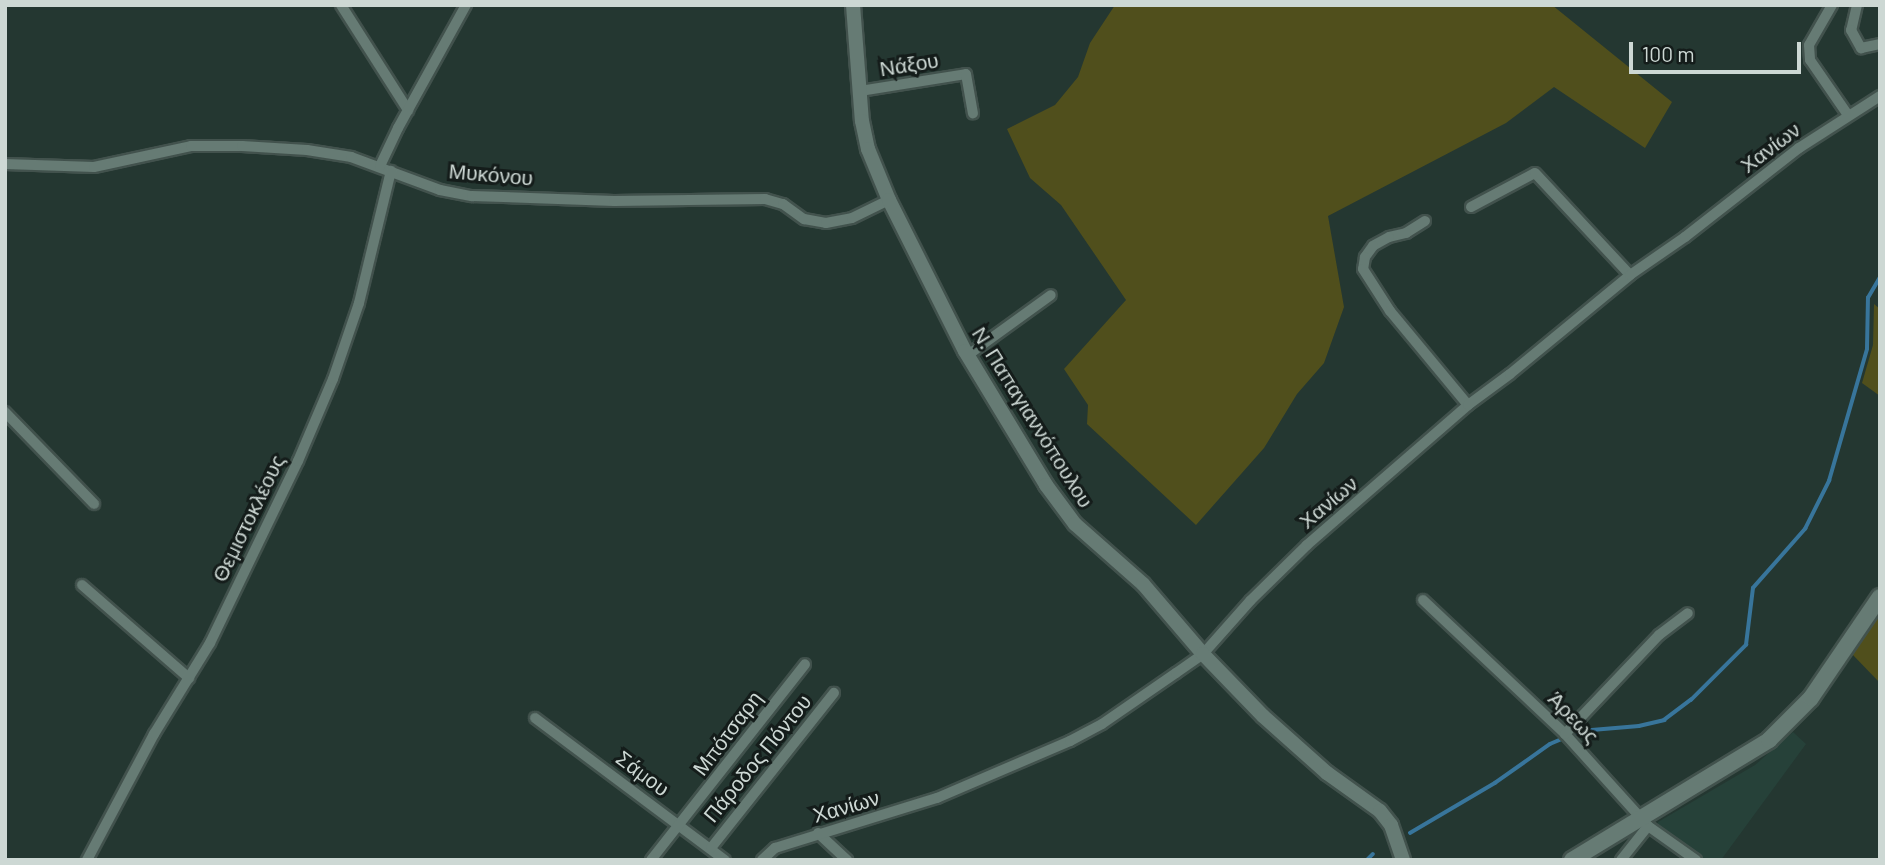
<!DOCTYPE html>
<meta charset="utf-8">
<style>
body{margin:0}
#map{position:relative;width:1885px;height:865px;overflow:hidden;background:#243731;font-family:Barlow,sans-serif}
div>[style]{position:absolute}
.built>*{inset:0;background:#264139}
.green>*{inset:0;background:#504f1c}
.stream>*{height:3.5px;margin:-1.75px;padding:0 1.75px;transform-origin:1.75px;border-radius:1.75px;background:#38759b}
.roads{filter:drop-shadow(2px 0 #42524d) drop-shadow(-2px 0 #42524d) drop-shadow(0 2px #42524d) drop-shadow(0 -2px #42524d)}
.minor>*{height:10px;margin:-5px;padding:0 5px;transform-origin:5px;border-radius:5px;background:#667b74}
.tertiary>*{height:14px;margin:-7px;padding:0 7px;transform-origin:7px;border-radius:7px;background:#667b74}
.secondary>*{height:16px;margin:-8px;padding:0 8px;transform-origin:8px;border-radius:8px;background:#667b74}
span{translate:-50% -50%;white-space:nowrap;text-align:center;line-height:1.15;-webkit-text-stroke:6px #141c1a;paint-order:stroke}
.street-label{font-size:21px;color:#cdd8d4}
.frame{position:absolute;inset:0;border:7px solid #cdd8d4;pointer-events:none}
.scale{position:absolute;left:1629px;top:42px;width:172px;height:32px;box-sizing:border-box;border:4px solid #cdd8d4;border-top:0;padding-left:9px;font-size:21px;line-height:24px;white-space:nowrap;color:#cdd8d4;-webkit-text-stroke:5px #141c1a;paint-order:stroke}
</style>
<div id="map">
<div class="built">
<i style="clip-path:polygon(1793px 732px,1806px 744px,1721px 860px,1706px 860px,1658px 827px,1658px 822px,1755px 765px)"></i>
</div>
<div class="green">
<i style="clip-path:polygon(1115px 5px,1552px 5px,1672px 102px,1645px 148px,1554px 87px,1506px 123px,1328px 216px,1344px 307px,1324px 363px,1297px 394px,1264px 448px,1196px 525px,1087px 424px,1088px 405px,1064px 369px,1126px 300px,1061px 205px,1030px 178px,1007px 129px,1055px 105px,1078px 77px,1090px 43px)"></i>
<i style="clip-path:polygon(1874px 304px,1880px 309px,1880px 396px,1862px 383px,1873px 345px)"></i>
<i style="clip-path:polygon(1880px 615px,1880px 683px,1851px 653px,1874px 618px)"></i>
</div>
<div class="stream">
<i style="left:1410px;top:833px;width:99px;rotate:-30.5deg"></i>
<i style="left:1495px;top:783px;width:67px;rotate:-35.3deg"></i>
<i style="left:1550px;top:744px;width:33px;rotate:-23deg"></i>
<i style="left:1580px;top:731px;width:59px;rotate:-4.8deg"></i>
<i style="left:1639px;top:726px;width:26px;rotate:-13deg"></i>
<i style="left:1664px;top:720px;width:34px;rotate:-37deg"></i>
<i style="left:1691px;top:700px;width:78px;rotate:-45deg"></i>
<i style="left:1746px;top:645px;width:57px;rotate:-83deg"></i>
<i style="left:1753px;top:588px;width:79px;rotate:-48.6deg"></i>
<i style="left:1805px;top:529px;width:54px;rotate:-63.4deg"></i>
<i style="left:1829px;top:481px;width:137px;rotate:-73.9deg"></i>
<i style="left:1867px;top:349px;width:51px;rotate:-88.9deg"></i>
<i style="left:1868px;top:298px;width:24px;rotate:-60deg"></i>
<i style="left:1367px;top:860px;width:8px;rotate:-45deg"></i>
</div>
<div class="roads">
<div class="minor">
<i style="left:341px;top:5px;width:125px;rotate:57.5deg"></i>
<i style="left:1832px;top:5px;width:46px;rotate:119.9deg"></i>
<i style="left:1809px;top:45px;width:15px;rotate:86deg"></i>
<i style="left:1810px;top:60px;width:67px;rotate:55.4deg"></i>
<i style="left:1857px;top:5px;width:26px;rotate:103deg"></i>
<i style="left:1851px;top:30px;width:21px;rotate:61deg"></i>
<i style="left:1861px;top:48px;width:19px;rotate:-12deg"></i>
<i style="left:860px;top:91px;width:107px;rotate:-9.1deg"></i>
<i style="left:966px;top:74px;width:40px;rotate:80deg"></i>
<i style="left:5px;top:164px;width:89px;rotate:1.9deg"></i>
<i style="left:94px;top:167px;width:99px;rotate:-12.2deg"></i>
<i style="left:191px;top:146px;width:51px"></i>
<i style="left:242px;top:146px;width:65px;rotate:3.5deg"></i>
<i style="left:307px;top:150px;width:45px;rotate:9deg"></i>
<i style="left:351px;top:157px;width:95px;rotate:20.3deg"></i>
<i style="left:440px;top:190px;width:33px;rotate:11deg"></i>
<i style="left:472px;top:196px;width:142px;rotate:2deg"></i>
<i style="left:614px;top:201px;width:151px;rotate:-0.8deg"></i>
<i style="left:765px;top:199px;width:19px;rotate:16deg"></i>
<i style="left:783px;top:204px;width:26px;rotate:36deg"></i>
<i style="left:804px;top:219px;width:22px;rotate:10deg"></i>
<i style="left:826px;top:223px;width:26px;rotate:-11deg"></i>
<i style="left:852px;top:218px;width:41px;rotate:-25.9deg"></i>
<i style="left:380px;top:166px;width:42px;rotate:-64.7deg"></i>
<i style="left:398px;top:128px;width:141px;rotate:-61.1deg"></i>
<i style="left:1471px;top:207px;width:72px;rotate:-28deg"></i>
<i style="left:1535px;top:173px;width:139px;rotate:47deg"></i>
<i style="left:1425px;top:221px;width:22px;rotate:148deg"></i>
<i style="left:1406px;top:233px;width:17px;rotate:167deg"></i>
<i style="left:1389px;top:237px;width:18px;rotate:151deg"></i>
<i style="left:1373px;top:246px;width:14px;rotate:126deg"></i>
<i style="left:1365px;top:257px;width:12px;rotate:99deg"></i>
<i style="left:1363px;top:269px;width:50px;rotate:57.3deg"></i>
<i style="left:1390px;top:311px;width:122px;rotate:50.3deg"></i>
<i style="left:968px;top:355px;width:102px;rotate:-35.9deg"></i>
<i style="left:5px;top:412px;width:128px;rotate:45.9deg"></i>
<i style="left:82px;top:585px;width:142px;rotate:41deg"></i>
<i style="left:1423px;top:600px;width:195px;rotate:43.3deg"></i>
<i style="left:1565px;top:734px;width:124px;rotate:47.9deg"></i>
<i style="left:1648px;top:826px;width:59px;rotate:35.3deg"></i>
<i style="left:535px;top:718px;width:237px;rotate:36.8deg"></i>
<i style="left:1565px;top:734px;width:137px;rotate:-46.5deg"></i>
<i style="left:1659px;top:635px;width:36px;rotate:-37deg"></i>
<i style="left:818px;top:833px;width:40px;rotate:43deg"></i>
<i style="left:711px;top:848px;width:198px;rotate:-51.6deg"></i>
<i style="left:87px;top:860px;width:143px;rotate:-62deg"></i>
<i style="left:154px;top:734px;width:107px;rotate:-58.4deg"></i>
<i style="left:210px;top:643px;width:202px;rotate:-64.2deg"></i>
<i style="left:298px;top:461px;width:89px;rotate:-66.9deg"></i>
<i style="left:333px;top:379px;width:80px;rotate:-71.1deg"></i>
<i style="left:359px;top:303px;width:136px;rotate:-76.4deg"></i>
<i style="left:651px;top:860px;width:249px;rotate:-51.8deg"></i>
<i style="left:762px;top:860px;width:18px;rotate:-43deg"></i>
<i style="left:775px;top:848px;width:170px;rotate:-17.2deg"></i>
<i style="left:937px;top:798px;width:145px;rotate:-23.2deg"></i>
<i style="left:1070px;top:741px;width:36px;rotate:-28deg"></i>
<i style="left:1102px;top:724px;width:90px;rotate:-34.6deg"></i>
<i style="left:1176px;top:673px;width:33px;rotate:-35deg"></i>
<i style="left:1203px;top:654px;width:72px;rotate:-48.4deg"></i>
<i style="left:1251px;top:600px;width:78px;rotate:-44.5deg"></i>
<i style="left:1307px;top:545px;width:213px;rotate:-41deg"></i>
<i style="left:1468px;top:405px;width:52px;rotate:-36.4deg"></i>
<i style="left:1510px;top:374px;width:156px;rotate:-39.5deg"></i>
<i style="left:1630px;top:275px;width:67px;rotate:-34.6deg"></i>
<i style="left:1685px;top:237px;width:145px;rotate:-38deg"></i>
<i style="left:1799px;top:148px;width:96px;rotate:-32.7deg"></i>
<i style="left:1621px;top:860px;width:43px;rotate:-51.5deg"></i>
</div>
<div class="tertiary">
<i style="left:853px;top:5px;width:116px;rotate:85.6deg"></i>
<i style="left:862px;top:121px;width:29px;rotate:78deg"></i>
<i style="left:868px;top:149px;width:55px;rotate:67.6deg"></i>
<i style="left:889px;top:200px;width:169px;rotate:63.3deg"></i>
<i style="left:965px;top:351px;width:157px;rotate:58.8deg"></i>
<i style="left:1046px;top:485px;width:49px;rotate:53.4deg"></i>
<i style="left:1075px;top:524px;width:91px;rotate:41.4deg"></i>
<i style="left:1143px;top:584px;width:92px;rotate:49.4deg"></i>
<i style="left:1203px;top:654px;width:86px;rotate:45.9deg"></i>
<i style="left:1263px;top:716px;width:86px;rotate:41.7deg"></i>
<i style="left:1327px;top:773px;width:65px;rotate:35.6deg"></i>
<i style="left:1380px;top:811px;width:18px;rotate:52deg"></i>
<i style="left:1391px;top:825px;width:37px;rotate:71deg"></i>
</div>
<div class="secondary">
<i style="left:1572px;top:860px;width:231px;rotate:-31.3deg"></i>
<i style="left:1769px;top:740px;width:59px;rotate:-45deg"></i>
<i style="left:1811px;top:698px;width:122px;rotate:-55.7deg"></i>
</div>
</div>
<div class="street-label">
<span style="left:909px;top:64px;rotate:-9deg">Νάξου</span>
<span style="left:1770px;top:147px;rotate:-37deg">Χανίων</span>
<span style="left:491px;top:174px;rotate:5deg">Μυκόνου</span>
<span style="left:1033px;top:417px;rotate:58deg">Ν. Παπαγιαννόπουλου</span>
<span style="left:1328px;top:502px;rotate:-40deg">Χανίων</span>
<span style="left:248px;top:518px;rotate:-64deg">Θεμιστοκλέους</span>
<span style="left:1574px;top:717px;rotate:46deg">Άρεως</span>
<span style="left:727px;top:733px;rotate:-53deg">Μπότσαρη</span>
<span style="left:757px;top:758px;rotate:-51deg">Πάροδος Πόντου</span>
<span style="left:643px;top:773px;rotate:37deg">Σάμου</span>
<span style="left:846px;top:806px;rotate:-16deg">Χανίων</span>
</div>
<div class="frame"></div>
<div class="scale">100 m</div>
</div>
